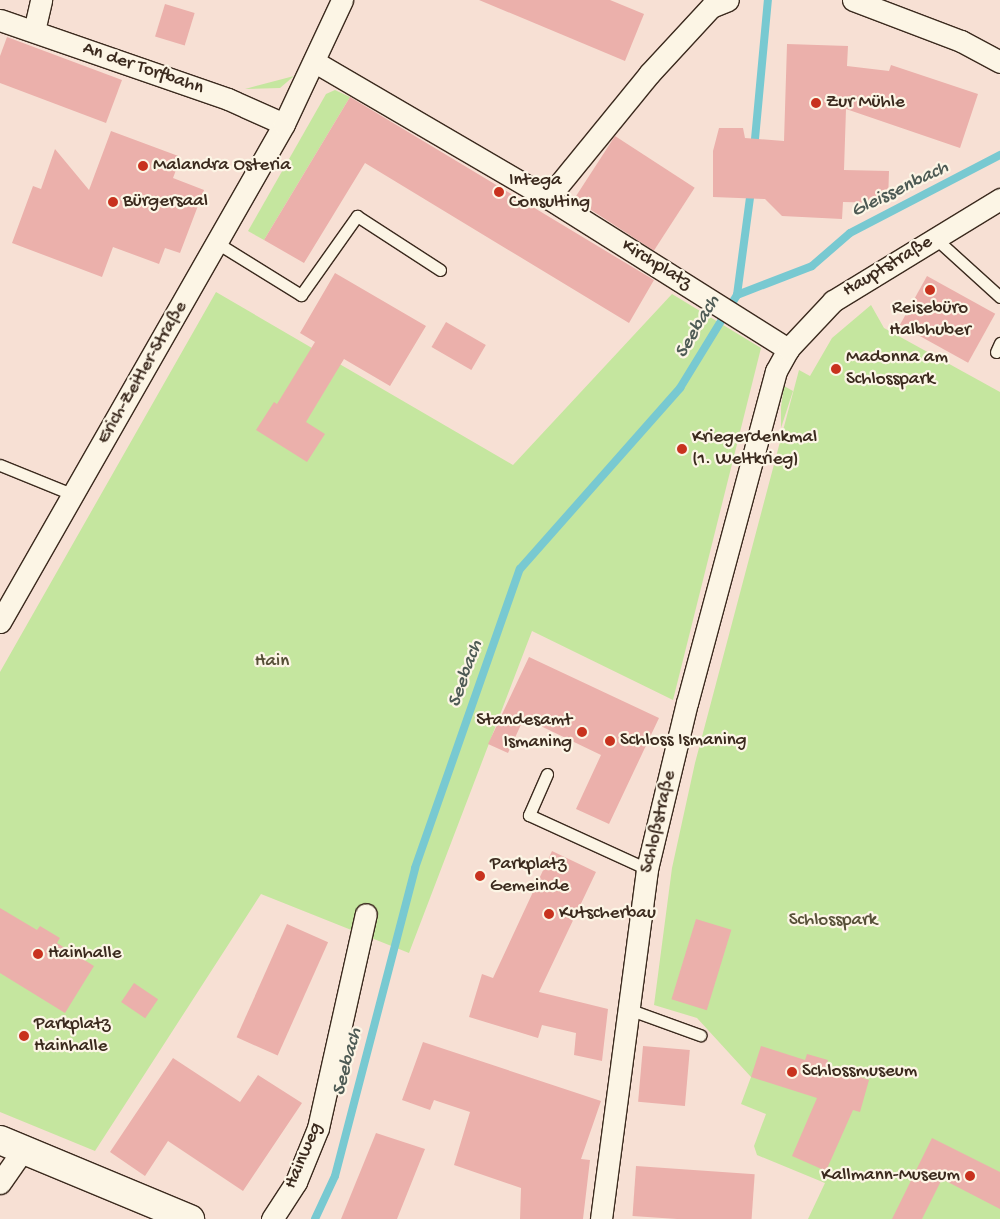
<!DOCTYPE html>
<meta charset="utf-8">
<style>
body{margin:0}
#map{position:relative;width:1000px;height:1219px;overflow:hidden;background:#f7e0d4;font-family:"Gochi Hand",sans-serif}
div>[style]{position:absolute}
.green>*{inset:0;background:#c5e69f}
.stream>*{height:8px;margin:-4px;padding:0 4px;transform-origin:4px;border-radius:4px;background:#78c9d1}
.building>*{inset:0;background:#ebb0ab;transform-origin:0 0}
.roads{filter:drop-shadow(1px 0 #3b2a1e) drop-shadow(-1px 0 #3b2a1e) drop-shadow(0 1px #3b2a1e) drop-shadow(0 -1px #3b2a1e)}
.service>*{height:11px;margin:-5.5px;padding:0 5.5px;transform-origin:5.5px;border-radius:5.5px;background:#fcf5e5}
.minor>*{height:21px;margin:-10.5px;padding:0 10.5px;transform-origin:10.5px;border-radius:10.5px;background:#fcf5e5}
.secondary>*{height:28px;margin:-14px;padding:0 14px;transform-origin:14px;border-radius:14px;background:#fcf5e5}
.dots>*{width:14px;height:14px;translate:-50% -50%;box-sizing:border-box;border:2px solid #fcf5e5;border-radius:50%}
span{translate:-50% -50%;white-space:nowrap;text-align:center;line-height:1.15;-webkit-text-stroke:4.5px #fcf5e5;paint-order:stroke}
.street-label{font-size:19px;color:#3b2a1e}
.poi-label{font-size:19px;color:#3b2a1e}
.left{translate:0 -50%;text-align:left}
.right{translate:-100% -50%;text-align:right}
.park-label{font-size:19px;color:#575038}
.water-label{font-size:20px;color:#4d5a54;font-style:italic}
</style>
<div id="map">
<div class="green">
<i style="clip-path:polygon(294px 76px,280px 88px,245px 89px)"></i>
<i style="clip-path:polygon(335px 90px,350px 97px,264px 240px,248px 231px,326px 94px)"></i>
<i style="clip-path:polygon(216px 292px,513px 465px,672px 294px,761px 348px,673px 700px,532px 631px,409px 953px,261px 894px,95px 1151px,0 1112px,0 672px)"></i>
<i style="clip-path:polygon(871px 305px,884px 328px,1000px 392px,1000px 1219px,808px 1219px,825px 1183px,757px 1155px,754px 1146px,766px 1114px,741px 1104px,751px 1077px,697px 1018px,654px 1005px,672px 868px,695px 763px,799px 370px,810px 376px,832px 338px)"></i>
<i style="clip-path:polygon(784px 386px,793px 391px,781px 428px,781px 407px)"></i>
</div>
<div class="stream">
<i style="left:755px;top:139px;width:140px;rotate:-84.7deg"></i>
<i style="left:737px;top:295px;width:80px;rotate:-21.1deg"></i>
<i style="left:812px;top:266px;width:50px;rotate:-41deg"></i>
<i style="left:850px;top:233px;width:169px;rotate:-27.5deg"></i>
<i style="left:315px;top:1219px;width:47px;rotate:-65.1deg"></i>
<i style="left:335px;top:1176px;width:318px;rotate:-75.4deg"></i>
<i style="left:415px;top:868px;width:317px;rotate:-70.7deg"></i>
<i style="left:520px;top:569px;width:242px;rotate:-48.5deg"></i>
<i style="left:680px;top:388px;width:109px;rotate:-58.5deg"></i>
<i style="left:737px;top:295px;width:99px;rotate:-82.4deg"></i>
</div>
<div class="building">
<i style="clip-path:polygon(479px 0,610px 0,644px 14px,625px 61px)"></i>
<i style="left:165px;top:4px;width:31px;height:34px;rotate:17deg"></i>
<i style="clip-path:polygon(7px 37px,122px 80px,106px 123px,0 83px,0 56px)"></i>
<i style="clip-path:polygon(787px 44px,848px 46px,847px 66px,889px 71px,891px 65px,978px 94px,960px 148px,846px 109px,844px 170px,889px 171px,888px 203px,843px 202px,842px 219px,782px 216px,765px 199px,713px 197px,713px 151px,719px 128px,743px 128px,745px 138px,784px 141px)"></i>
<i style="clip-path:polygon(350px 97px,654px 280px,629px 323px,365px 163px,304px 263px,264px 240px)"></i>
<i style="clip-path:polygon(111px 131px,181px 157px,173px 178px,204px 190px,180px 253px,165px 248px,159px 264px,113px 247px,102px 277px,12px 243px,33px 186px,41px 189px,55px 149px,89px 190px)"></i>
<i style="left:615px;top:136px;width:95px;height:75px;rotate:33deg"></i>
<i style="clip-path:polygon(335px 273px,426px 326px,390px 386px,344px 359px,306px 422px,325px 434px,307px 462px,256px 430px,274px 402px,277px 404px,315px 342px,300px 333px)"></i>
<i style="left:927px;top:276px;width:78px;height:56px;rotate:29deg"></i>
<i style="left:446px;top:322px;width:46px;height:29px;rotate:30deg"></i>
<i style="clip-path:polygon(529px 657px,659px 718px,609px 824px,576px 809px,601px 755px,524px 718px,508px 753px,488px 744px)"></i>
<i style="clip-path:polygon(552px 851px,596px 872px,539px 992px,608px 1009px,602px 1061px,574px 1055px,576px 1033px,542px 1025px,538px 1038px,469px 1017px,482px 974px,493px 978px)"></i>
<i style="clip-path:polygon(0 908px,37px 930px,40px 926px,60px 938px,57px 943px,94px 966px,65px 1013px,0 973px)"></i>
<i style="left:696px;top:919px;width:37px;height:84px;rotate:17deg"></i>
<i style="left:287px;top:924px;width:45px;height:124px;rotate:24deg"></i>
<i style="left:134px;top:983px;width:29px;height:23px;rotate:34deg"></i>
<i style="clip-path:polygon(423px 1042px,601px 1101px,581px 1159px,590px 1160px,583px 1219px,520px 1219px,521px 1188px,454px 1165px,470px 1112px,434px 1100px,430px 1110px,402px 1100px)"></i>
<i style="left:643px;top:1046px;width:47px;height:56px;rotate:5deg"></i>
<i style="clip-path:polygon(761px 1046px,805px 1060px,807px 1054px,828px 1060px,826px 1066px,869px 1080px,860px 1112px,853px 1110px,826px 1171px,792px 1156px,817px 1098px,751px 1077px)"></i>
<i style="clip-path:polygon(173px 1058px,240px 1102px,258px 1075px,302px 1103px,243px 1191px,168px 1141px,145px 1176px,110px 1152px)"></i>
<i style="clip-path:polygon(376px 1133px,425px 1149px,397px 1219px,341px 1219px)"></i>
<i style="clip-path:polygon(932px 1138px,1000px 1172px,1000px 1209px,942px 1179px,922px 1219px,892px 1219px)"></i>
<i style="left:636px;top:1166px;width:119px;height:50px;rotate:4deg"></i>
</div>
<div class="roads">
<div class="service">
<i style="left:935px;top:238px;width:88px;rotate:42.2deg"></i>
<i style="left:217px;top:243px;width:99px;rotate:31.8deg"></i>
<i style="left:301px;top:295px;width:97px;rotate:-54.7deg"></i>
<i style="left:357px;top:216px;width:99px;rotate:33deg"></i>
<i style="left:996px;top:352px;width:10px;rotate:-66deg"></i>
<i style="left:0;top:465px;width:80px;rotate:22.1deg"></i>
<i style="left:547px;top:774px;width:45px;rotate:113.7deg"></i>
<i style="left:529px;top:815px;width:130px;rotate:24.6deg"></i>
<i style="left:628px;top:1009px;width:77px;rotate:19.9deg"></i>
</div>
<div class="minor">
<i style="left:853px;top:0;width:116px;rotate:20.8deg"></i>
<i style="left:961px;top:41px;width:44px;rotate:28.3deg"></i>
<i style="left:0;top:20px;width:241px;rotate:19.1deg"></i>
<i style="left:228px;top:99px;width:61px;rotate:24.1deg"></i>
<i style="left:34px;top:31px;width:32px;rotate:-77deg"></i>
<i style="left:315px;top:62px;width:270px;rotate:30.3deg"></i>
<i style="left:548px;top:198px;width:284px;rotate:32.2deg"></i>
<i style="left:548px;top:198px;width:160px;rotate:-50.8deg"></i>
<i style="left:649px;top:74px;width:91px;rotate:-47.2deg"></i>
<i style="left:711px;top:7px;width:18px;rotate:-22deg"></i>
<i style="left:0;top:622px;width:573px;rotate:-60.3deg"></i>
<i style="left:284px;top:124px;width:137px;rotate:-64.9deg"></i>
<i style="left:0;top:1183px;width:40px;rotate:-55.1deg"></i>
<i style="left:272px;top:1219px;width:44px;rotate:-57deg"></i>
<i style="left:296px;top:1182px;width:58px;rotate:-67.8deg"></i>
<i style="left:318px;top:1128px;width:219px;rotate:-77.4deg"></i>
<i style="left:601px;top:1219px;width:353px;rotate:-82.5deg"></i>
<i style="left:647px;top:869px;width:171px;rotate:-76.5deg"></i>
<i style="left:687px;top:703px;width:344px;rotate:-75deg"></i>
<i style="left:776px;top:371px;width:25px;rotate:-61deg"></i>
<i style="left:788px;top:349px;width:66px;rotate:-46.8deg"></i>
<i style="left:833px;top:301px;width:196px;rotate:-31.4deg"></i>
</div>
<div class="secondary">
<i style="left:0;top:1140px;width:206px;rotate:22.6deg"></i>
</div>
</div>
<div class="dots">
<i style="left:816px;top:103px;background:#c8321e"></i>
<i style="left:143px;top:166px;background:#c8321e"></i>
<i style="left:499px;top:192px;background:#c8321e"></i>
<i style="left:113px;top:202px;background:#c8321e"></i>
<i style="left:930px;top:290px;background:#c8321e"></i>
<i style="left:836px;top:369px;background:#c8321e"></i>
<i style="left:682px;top:449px;background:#c8321e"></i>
<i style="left:582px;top:732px;background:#c8321e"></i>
<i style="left:610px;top:741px;background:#c8321e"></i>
<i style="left:480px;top:876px;background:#c8321e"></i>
<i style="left:549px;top:914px;background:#c8321e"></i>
<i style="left:38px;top:954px;background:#c8321e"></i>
<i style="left:24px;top:1036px;background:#c8321e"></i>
<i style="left:792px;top:1072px;background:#c8321e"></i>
<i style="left:970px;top:1176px;background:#c8321e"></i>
</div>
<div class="street-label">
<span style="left:143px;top:69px;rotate:19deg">An der Torfbahn</span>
<span style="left:656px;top:265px;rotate:32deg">Kirchplatz</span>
<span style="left:888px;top:267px;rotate:-31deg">Hauptstraße</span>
<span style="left:143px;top:373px;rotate:-60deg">Erich-Zeitler-Straße</span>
<span style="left:659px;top:822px;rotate:-77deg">Schloßstraße</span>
<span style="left:304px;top:1156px;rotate:-67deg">Hainweg</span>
</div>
<div class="poi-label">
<span class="left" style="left:826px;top:103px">Zur Mühle</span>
<span class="left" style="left:153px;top:166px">Malandra Osteria</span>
<span class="left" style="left:509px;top:192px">Intega<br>Consulting</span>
<span class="left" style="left:123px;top:202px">Bürgersaal</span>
<span style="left:930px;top:320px">Reisebüro<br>Halbhuber</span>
<span class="left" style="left:846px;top:369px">Madonna am<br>Schlosspark</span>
<span class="left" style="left:692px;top:449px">Kriegerdenkmal<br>(1. Weltkrieg)</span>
<span class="right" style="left:572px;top:732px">Standesamt<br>Ismaning</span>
<span class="left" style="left:620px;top:741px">Schloss Ismaning</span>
<span class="left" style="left:490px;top:876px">Parkplatz<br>Gemeinde</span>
<span class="left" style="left:559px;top:914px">Kutscherbau</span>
<span class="left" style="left:48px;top:954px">Hainhalle</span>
<span class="left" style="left:34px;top:1036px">Parkplatz<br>Hainhalle</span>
<span class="left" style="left:802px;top:1072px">Schlossmuseum</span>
<span class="right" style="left:960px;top:1176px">Kallmann-Museum</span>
</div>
<div class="park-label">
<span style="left:272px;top:662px">Hain</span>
<span style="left:833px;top:921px">Schlosspark</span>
</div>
<div class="water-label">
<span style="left:900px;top:190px;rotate:-26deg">Gleissenbach</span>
<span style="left:698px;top:327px;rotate:-59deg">Seebach</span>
<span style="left:466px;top:674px;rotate:-70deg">Seebach</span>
<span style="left:348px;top:1062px;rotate:-75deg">Seebach</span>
</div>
</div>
